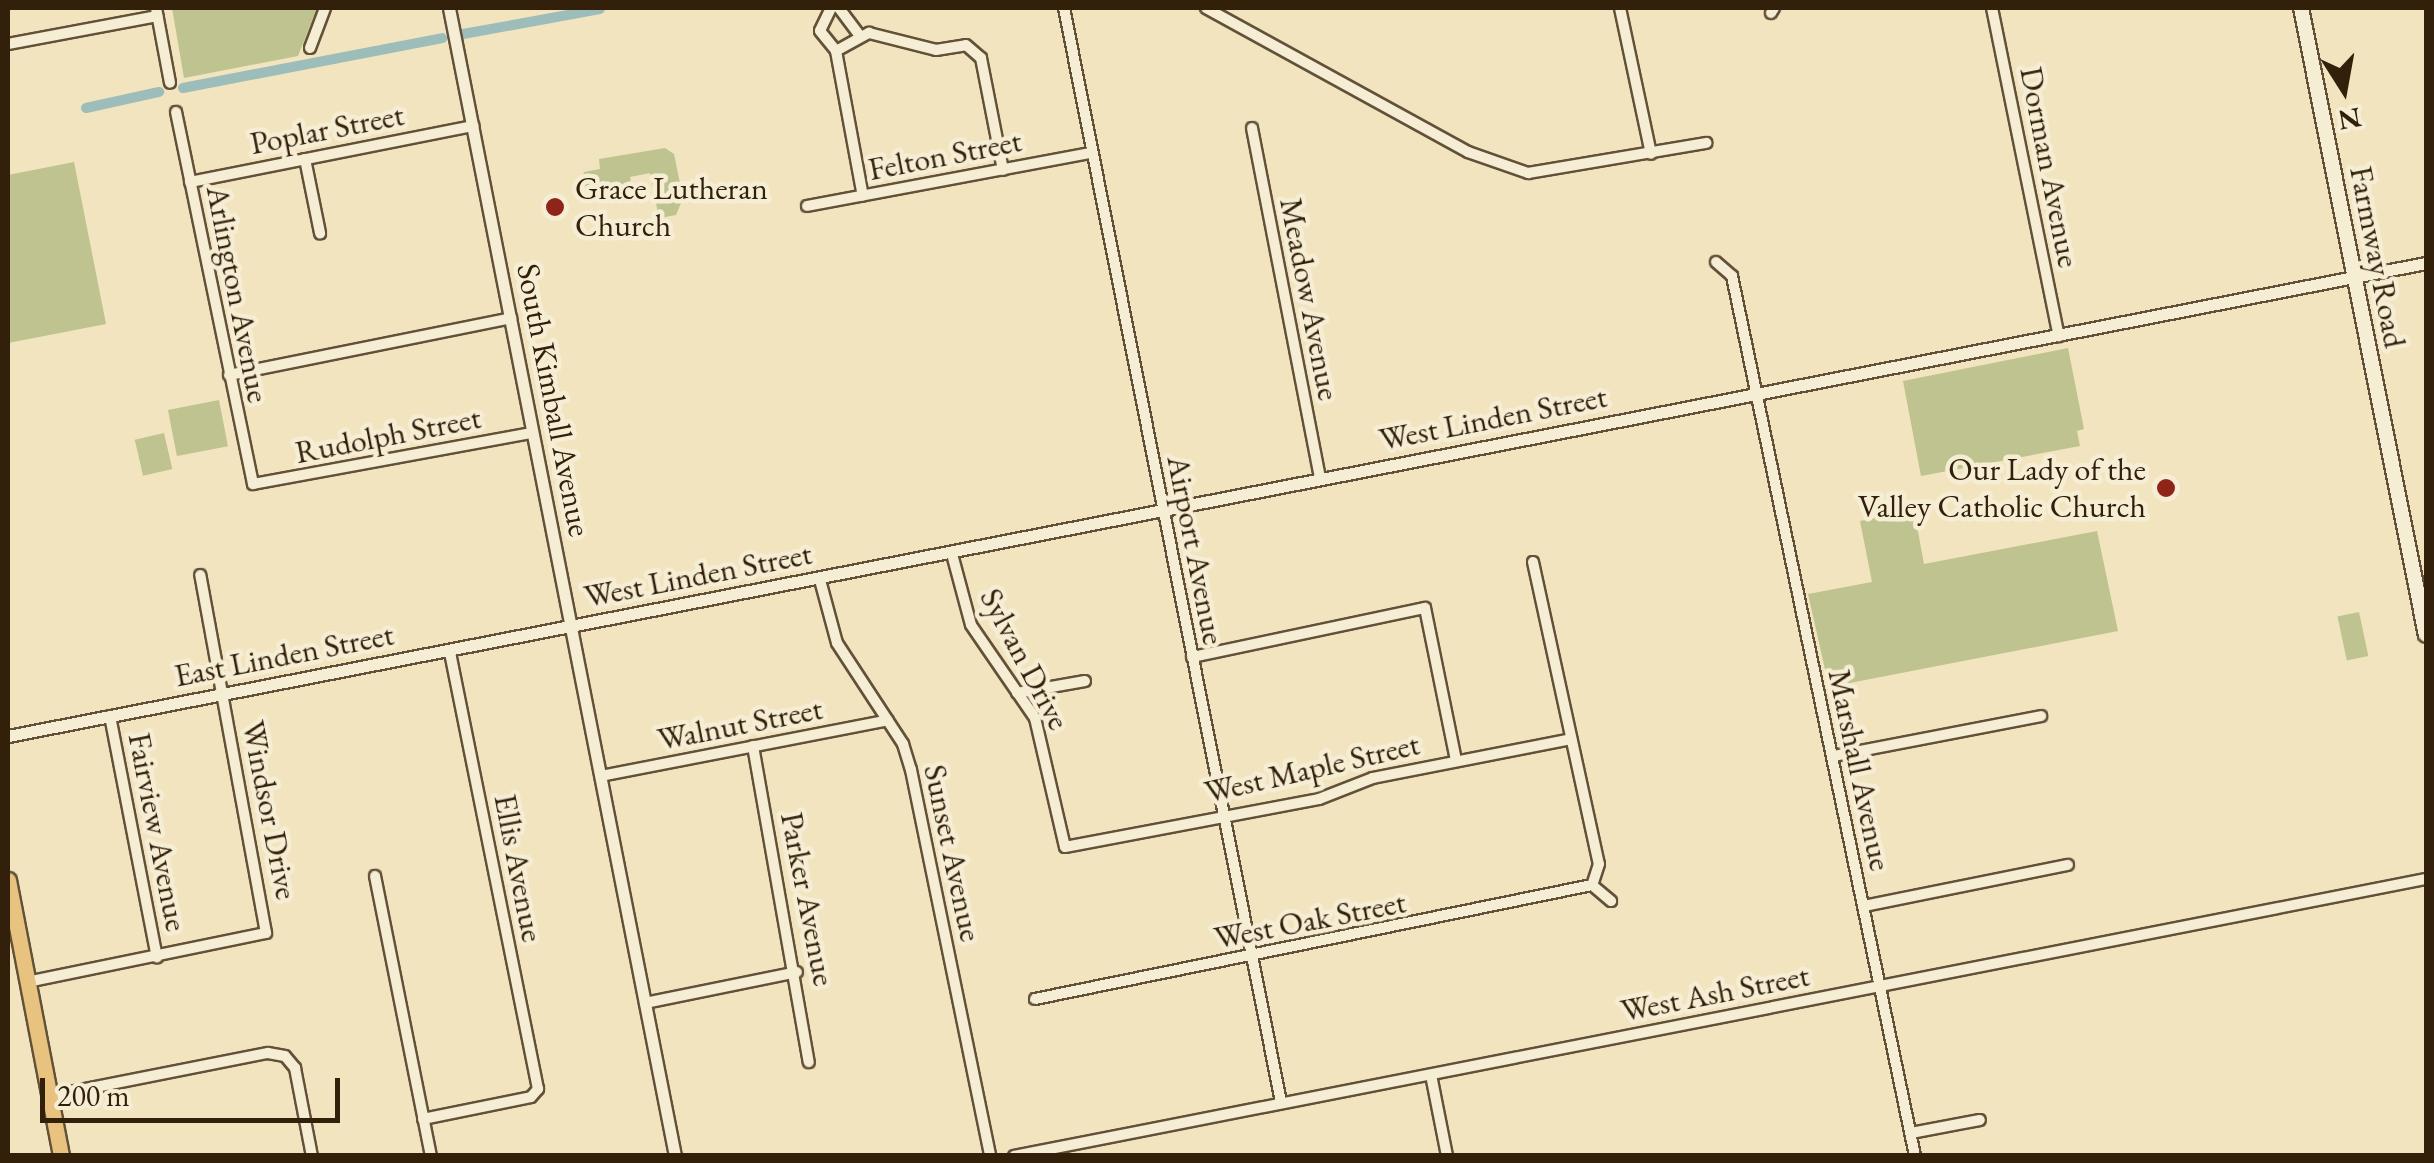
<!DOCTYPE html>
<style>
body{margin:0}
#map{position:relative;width:2434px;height:1163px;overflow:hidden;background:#f1e4be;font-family:"EB Garamond",serif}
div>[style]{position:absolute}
.green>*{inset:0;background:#bec38f;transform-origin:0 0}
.canal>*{height:10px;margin:-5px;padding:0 5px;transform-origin:5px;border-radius:5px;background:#9cbdb9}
.roads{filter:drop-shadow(2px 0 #625138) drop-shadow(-2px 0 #625138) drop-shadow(0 2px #625138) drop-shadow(0 -2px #625138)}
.minor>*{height:10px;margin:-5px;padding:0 5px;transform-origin:5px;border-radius:5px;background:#f6edd5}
.tertiary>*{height:11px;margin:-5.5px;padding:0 5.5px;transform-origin:5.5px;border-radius:5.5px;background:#f6edd5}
.secondary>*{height:14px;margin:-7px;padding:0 7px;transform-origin:7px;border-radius:7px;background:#f6edd5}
.primary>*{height:15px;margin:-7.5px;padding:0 7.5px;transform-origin:7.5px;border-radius:7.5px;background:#e8c27f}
.dots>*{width:28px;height:28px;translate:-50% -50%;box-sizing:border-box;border:5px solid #f6edd5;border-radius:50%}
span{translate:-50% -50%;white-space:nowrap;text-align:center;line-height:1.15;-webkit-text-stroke:9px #f6edd5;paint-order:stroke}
.street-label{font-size:32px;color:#32200b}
.poi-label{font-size:32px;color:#32200b}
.left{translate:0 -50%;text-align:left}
.right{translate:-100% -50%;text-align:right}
.frame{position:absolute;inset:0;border:10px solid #32200b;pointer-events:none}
.north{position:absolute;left:2294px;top:40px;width:100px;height:100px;-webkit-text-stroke:8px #f6edd5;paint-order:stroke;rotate:169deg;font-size:28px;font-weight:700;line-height:40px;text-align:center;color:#32200b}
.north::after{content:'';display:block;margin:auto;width:35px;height:45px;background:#32200b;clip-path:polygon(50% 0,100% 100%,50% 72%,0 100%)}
.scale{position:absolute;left:40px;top:1078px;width:300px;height:45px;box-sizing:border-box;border:5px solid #32200b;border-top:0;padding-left:12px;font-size:30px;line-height:35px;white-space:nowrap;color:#32200b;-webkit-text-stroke:8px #f6edd5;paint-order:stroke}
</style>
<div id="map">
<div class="green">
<i style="clip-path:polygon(172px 8px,317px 8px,298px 56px,184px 78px)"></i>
<i style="clip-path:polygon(665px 148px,674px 154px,683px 198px,676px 215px,659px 218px,650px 173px,630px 177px,633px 194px,615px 197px,598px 196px,581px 183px,584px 172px,600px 169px,599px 159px)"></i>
<i style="clip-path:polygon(74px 162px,106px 324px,8px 343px,8px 175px)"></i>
<i style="clip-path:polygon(2068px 348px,2084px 429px,2077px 431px,2080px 446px,1921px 476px,1903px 381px)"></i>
<i style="left:219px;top:400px;width:47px;height:52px;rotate:79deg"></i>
<i style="left:164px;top:433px;width:37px;height:30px;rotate:77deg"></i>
<i style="clip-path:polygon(1914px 510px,1924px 564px,2097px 531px,2118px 631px,1829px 687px,1808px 594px,1872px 582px,1860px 521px)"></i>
<i style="left:2359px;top:612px;width:45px;height:22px;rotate:78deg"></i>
</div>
<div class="canal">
<i style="left:463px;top:34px;width:139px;rotate:-10.3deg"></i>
<i style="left:183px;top:88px;width:264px;rotate:-10.9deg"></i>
<i style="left:86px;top:108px;width:75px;rotate:-12.4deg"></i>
</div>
<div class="roads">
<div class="minor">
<i style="left:156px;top:8px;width:76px;rotate:79.4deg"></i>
<i style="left:831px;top:8px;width:25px;rotate:116deg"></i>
<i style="left:820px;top:31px;width:26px;rotate:51deg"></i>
<i style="left:836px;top:51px;width:147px;rotate:79.5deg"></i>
<i style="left:839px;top:8px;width:34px;rotate:53deg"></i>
<i style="left:1064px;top:8px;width:1115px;rotate:78.78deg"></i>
<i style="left:1206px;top:8px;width:299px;rotate:28.8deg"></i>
<i style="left:1468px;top:152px;width:64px;rotate:19.3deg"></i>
<i style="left:1528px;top:173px;width:181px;rotate:-9.6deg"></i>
<i style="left:1620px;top:8px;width:149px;rotate:78deg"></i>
<i style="left:1992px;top:8px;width:335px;rotate:78.5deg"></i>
<i style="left:1771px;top:13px;width:6px;rotate:-59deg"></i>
<i style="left:8px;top:44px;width:152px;rotate:-10.6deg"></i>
<i style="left:310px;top:48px;width:43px;rotate:-69.4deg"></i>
<i style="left:836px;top:51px;width:38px;rotate:-29deg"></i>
<i style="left:869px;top:33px;width:69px;rotate:14.2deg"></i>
<i style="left:936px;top:50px;width:30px;rotate:-9deg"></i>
<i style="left:966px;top:45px;width:20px;rotate:41deg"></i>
<i style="left:981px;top:58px;width:114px;rotate:78.9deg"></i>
<i style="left:176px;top:112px;width:380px;rotate:78.3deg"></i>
<i style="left:253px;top:484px;width:284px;rotate:-10.4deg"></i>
<i style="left:1252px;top:128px;width:358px;rotate:79deg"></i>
<i style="left:305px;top:159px;width:76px;rotate:78.5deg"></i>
<i style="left:190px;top:182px;width:289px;rotate:-11.2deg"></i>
<i style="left:807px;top:206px;width:289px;rotate:-10.6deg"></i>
<i style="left:1716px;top:262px;width:21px;rotate:41deg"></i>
<i style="left:1732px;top:276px;width:899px;rotate:78.25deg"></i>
<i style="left:229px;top:375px;width:288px;rotate:-11.4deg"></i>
<i style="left:952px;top:554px;width:73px;rotate:75deg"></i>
<i style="left:971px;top:625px;width:113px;rotate:55.5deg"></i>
<i style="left:1035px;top:718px;width:132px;rotate:76.9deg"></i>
<i style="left:1065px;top:847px;width:258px;rotate:-10.7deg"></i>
<i style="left:1319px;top:799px;width:58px;rotate:-21.3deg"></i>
<i style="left:1373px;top:778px;width:202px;rotate:-11.1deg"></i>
<i style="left:1533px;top:562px;width:309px;rotate:77.7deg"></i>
<i style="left:1599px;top:864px;width:22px;rotate:108deg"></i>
<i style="left:820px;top:580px;width:65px;rotate:74.9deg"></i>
<i style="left:837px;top:643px;width:121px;rotate:56.8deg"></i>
<i style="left:903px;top:744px;width:27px;rotate:73deg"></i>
<i style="left:911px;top:770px;width:394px;rotate:78.4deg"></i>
<i style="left:1192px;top:657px;width:238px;rotate:-11.9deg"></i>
<i style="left:1425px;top:608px;width:156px;rotate:78.5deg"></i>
<i style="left:1017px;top:693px;width:69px;rotate:-10deg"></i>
<i style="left:110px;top:716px;width:246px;rotate:79deg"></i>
<i style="left:753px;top:746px;width:321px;rotate:80deg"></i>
<i style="left:1834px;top:756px;width:211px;rotate:-10.9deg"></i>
<i style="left:601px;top:776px;width:292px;rotate:-11deg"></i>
<i style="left:375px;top:876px;width:286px;rotate:78.7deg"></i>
<i style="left:1592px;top:885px;width:25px;rotate:40deg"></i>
<i style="left:1864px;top:906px;width:208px;rotate:-11.4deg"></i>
<i style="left:27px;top:982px;width:244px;rotate:-11.6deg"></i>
<i style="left:266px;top:933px;width:364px;rotate:-100.4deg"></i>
<i style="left:1035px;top:999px;width:569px;rotate:-11.57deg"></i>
<i style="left:645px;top:1003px;width:155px;rotate:-11.5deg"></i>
<i style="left:1431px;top:1075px;width:83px;rotate:78.8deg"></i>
<i style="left:50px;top:1096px;width:222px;rotate:-11.2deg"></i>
<i style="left:268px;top:1053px;width:17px;rotate:10deg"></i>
<i style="left:285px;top:1056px;width:16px;rotate:50deg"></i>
<i style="left:295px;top:1068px;width:90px;rotate:79.1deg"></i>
<i style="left:423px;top:1119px;width:110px;rotate:-11.5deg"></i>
<i style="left:531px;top:1097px;width:11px;rotate:-49deg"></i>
<i style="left:538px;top:1089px;width:446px;rotate:-101.4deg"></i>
<i style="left:1911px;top:1133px;width:70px;rotate:-10.7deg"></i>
<i style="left:1014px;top:1156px;width:1439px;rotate:-11.1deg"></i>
</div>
<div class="tertiary">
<i style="left:449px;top:8px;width:1170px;rotate:78.86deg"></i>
<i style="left:8px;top:736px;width:2464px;rotate:-11.07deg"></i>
</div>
<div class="secondary">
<i style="left:2301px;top:8px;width:639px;rotate:78.73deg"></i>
</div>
<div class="primary">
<i style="left:8px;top:880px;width:281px;rotate:79.1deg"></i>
</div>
</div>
<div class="dots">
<i style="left:555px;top:207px;background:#8f2418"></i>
<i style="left:2166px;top:488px;background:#8f2418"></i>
</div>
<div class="street-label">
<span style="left:327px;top:129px;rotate:-11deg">Poplar Street</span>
<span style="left:945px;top:155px;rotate:-11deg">Felton Street</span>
<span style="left:2050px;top:167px;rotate:79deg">Dorman Avenue</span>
<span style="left:2378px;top:257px;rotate:79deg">Farmway Road</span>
<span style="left:238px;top:294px;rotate:79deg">Arlington Avenue</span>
<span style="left:1310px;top:299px;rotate:79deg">Meadow Avenue</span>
<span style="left:554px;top:400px;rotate:79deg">South Kimball Avenue</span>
<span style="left:1493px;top:418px;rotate:-11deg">West Linden Street</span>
<span style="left:388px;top:435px;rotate:-11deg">Rudolph Street</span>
<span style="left:1196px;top:550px;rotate:79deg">Airport Avenue</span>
<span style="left:698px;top:575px;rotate:-11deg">West Linden Street</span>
<span style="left:284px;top:655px;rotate:-11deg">East Linden Street</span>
<span style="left:1025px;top:659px;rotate:62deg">Sylvan Drive</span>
<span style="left:740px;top:724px;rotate:-11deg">Walnut Street</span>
<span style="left:1312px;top:768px;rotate:-13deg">West Maple Street</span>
<span style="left:1860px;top:770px;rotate:78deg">Marshall Avenue</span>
<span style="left:270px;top:810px;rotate:79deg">Windsor Drive</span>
<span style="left:158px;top:832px;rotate:79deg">Fairview Avenue</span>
<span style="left:953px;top:853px;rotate:78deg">Sunset Avenue</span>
<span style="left:519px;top:868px;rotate:79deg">Ellis Avenue</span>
<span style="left:808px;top:899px;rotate:79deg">Parker Avenue</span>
<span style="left:1310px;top:920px;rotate:-11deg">West Oak Street</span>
<span style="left:1715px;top:993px;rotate:-11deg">West Ash Street</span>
</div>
<div class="poi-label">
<span class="left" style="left:575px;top:207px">Grace Lutheran<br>Church</span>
<span class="right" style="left:2146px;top:488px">Our Lady of the<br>Valley Catholic Church</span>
</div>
<div class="frame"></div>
<div class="north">N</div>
<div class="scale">200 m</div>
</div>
